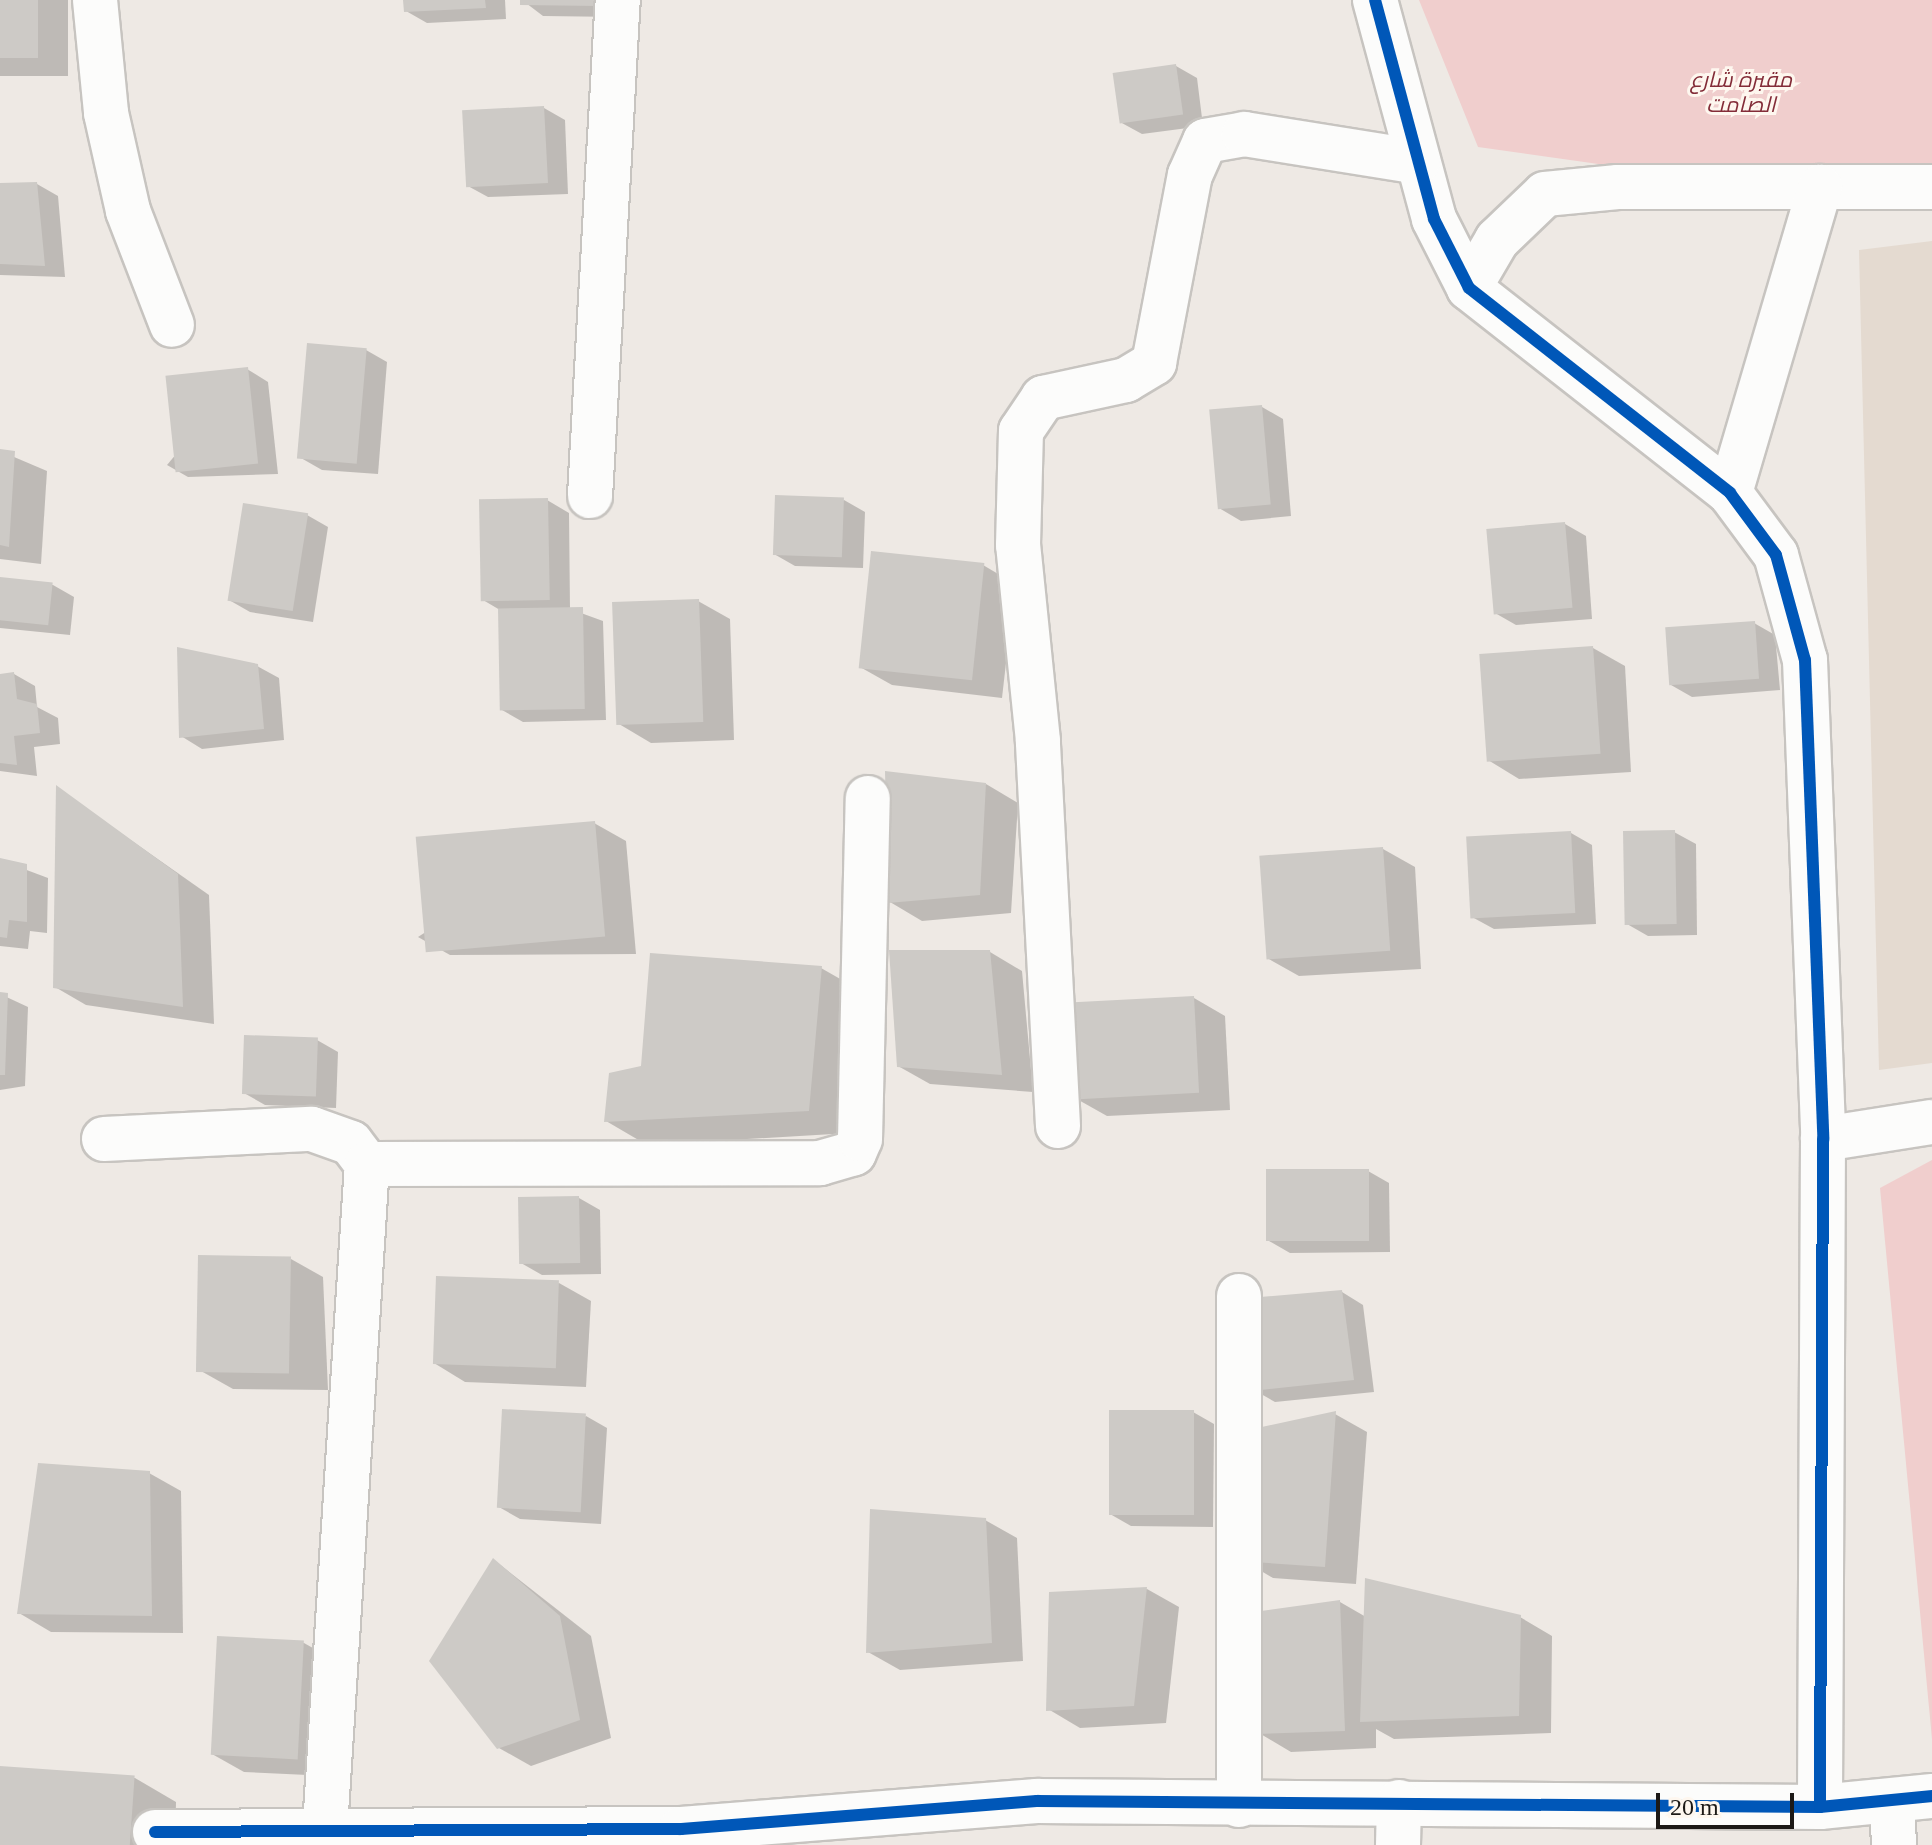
<!DOCTYPE html>
<meta charset="utf-8">
<style>
body{margin:0}
#map{position:relative;width:1932px;height:1845px;overflow:hidden;background:#eee9e4;font-family:"Times New Roman",Cairo,serif}
div>[style]{position:absolute}
.built>*{inset:0;background:#e4dad0}
.green>*{inset:0;background:#f0cecd}
.shadow>*{inset:0;background:#0003;transform-origin:0 0}
.building>*{inset:0;background:#cdcac6;transform-origin:0 0}
.roads{filter:drop-shadow(2px 0 #c7c4c0) drop-shadow(-2px 0 #c7c4c0) drop-shadow(0 2px #c7c4c0) drop-shadow(0 -2px #c7c4c0)}
.minor>*{height:44px;margin:-22px;padding:0 22px;transform-origin:22px;border-radius:22px;background:#fcfcfb}
.cycleway>*{height:12px;margin:-6px;padding:0 6px;transform-origin:6px;border-radius:6px;background:#0057b8}
span{translate:-50% -50%;white-space:nowrap;text-align:center;line-height:1.15;-webkit-text-stroke:6px #fef7ef;paint-order:stroke}
.park-label{font-size:22px;color:#832c38;font-style:italic}
.scale{position:absolute;left:1656px;top:1793px;width:138px;height:36px;box-sizing:border-box;border:4px solid #1c1916;border-top:0;padding-left:10px;font-size:24px;line-height:28px;white-space:nowrap;color:#1c1916;-webkit-text-stroke:6px #fef7ef;paint-order:stroke}
</style>
<div id="map">
<div class="built">
<i style="clip-path:polygon(1932px 241px,1932px 1063px,1879px 1070px,1859px 250px)"></i>
</div>
<div class="green">
<i style="clip-path:polygon(1419px 0,1932px 0,1932px 167px,1747px 185px,1478px 147px)"></i>
<i style="clip-path:polygon(1932px 1160px,1932px 1739px,1880px 1188px)"></i>
</div>
<div class="shadow">
<i style="left:0;top:0;width:68px;height:76px"></i>
<i style="clip-path:polygon(405px 0,505px 0,506px 19px,427px 23px,406px 11px)"></i>
<i style="clip-path:polygon(522px 0,619px 0,619px 17px,543px 16px)"></i>
<i style="clip-path:polygon(1176px 66px,1197px 78px,1203px 126px,1142px 134px,1120px 122px)"></i>
<i style="clip-path:polygon(544px 108px,565px 120px,568px 194px,488px 197px,466px 185px)"></i>
<i style="clip-path:polygon(37px 184px,58px 196px,65px 277px,0 275px,0 185px)"></i>
<i style="clip-path:polygon(366px 350px,387px 362px,378px 474px,322px 470px,301px 458px)"></i>
<i style="clip-path:polygon(247px 369px,268px 382px,278px 474px,188px 477px,167px 465px)"></i>
<i style="clip-path:polygon(1262px 407px,1283px 419px,1291px 516px,1241px 521px,1219px 508px)"></i>
<i style="clip-path:polygon(0 451px,47px 471px,41px 564px,0 559px)"></i>
<i style="clip-path:polygon(547px 500px,569px 513px,570px 609px,603px 621px,606px 720px,523px 722px,502px 710px,500px 610px,483px 600px)"></i>
<i style="clip-path:polygon(844px 500px,865px 512px,863px 568px,795px 566px,774px 554px)"></i>
<i style="clip-path:polygon(307px 515px,328px 527px,313px 622px,250px 612px,229px 600px)"></i>
<i style="clip-path:polygon(1565px 524px,1586px 536px,1592px 619px,1516px 625px,1495px 613px)"></i>
<i style="clip-path:polygon(983px 565px,1015px 584px,1002px 698px,892px 685px,860px 667px)"></i>
<i style="clip-path:polygon(0 579px,53px 585px,74px 597px,70px 635px,0 628px)"></i>
<i style="clip-path:polygon(698px 601px,730px 619px,734px 740px,651px 743px,619px 724px)"></i>
<i style="clip-path:polygon(1754px 623px,1775px 635px,1780px 690px,1692px 697px,1671px 685px)"></i>
<i style="clip-path:polygon(1593px 648px,1625px 666px,1631px 772px,1519px 779px,1488px 760px)"></i>
<i style="clip-path:polygon(257px 666px,279px 678px,284px 740px,202px 749px,181px 736px)"></i>
<i style="clip-path:polygon(14px 674px,35px 686px,37px 707px,58px 718px,60px 744px,34px 747px,37px 776px,0 771px,0 676px)"></i>
<i style="clip-path:polygon(986px 784px,1018px 803px,1011px 913px,922px 921px,890px 902px)"></i>
<i style="clip-path:polygon(58px 789px,209px 895px,214px 1024px,86px 1005px,55px 987px)"></i>
<i style="clip-path:polygon(594px 823px,626px 841px,636px 954px,450px 955px,418px 937px)"></i>
<i style="clip-path:polygon(1674px 832px,1696px 844px,1697px 935px,1648px 936px,1627px 924px)"></i>
<i style="clip-path:polygon(1571px 833px,1592px 845px,1596px 924px,1494px 929px,1472px 917px)"></i>
<i style="clip-path:polygon(1383px 849px,1415px 867px,1421px 969px,1299px 976px,1267px 958px)"></i>
<i style="clip-path:polygon(0 860px,48px 878px,47px 933px,30px 931px,28px 949px,0 946px)"></i>
<i style="clip-path:polygon(990px 952px,1022px 971px,1033px 1092px,930px 1084px,898px 1066px)"></i>
<i style="clip-path:polygon(821px 968px,863px 992px,850px 1133px,647px 1145px,606px 1121px,643px 1068px)"></i>
<i style="clip-path:polygon(0 994px,28px 1007px,25px 1086px,0 1090px)"></i>
<i style="clip-path:polygon(1194px 998px,1225px 1016px,1230px 1110px,1107px 1116px,1075px 1098px)"></i>
<i style="clip-path:polygon(317px 1040px,338px 1052px,336px 1108px,265px 1105px,244px 1093px)"></i>
<i style="clip-path:polygon(1368px 1171px,1389px 1183px,1390px 1252px,1290px 1253px,1269px 1241px)"></i>
<i style="clip-path:polygon(579px 1198px,600px 1210px,601px 1274px,542px 1275px,521px 1263px)"></i>
<i style="clip-path:polygon(291px 1259px,323px 1277px,328px 1390px,233px 1389px,201px 1371px)"></i>
<i style="clip-path:polygon(559px 1283px,591px 1301px,586px 1387px,465px 1382px,434px 1363px)"></i>
<i style="clip-path:polygon(1342px 1292px,1363px 1305px,1374px 1392px,1275px 1402px,1254px 1390px)"></i>
<i style="clip-path:polygon(1193px 1412px,1214px 1424px,1213px 1527px,1131px 1526px,1110px 1514px)"></i>
<i style="clip-path:polygon(1335px 1414px,1367px 1432px,1356px 1584px,1273px 1578px,1241px 1559px)"></i>
<i style="clip-path:polygon(586px 1416px,607px 1428px,601px 1524px,520px 1519px,499px 1507px)"></i>
<i style="clip-path:polygon(149px 1473px,181px 1491px,183px 1633px,51px 1632px,19px 1613px)"></i>
<i style="clip-path:polygon(985px 1520px,1017px 1538px,1023px 1661px,900px 1670px,868px 1652px)"></i>
<i style="clip-path:polygon(494px 1560px,591px 1636px,611px 1738px,531px 1766px,499px 1748px)"></i>
<i style="clip-path:polygon(1147px 1589px,1179px 1607px,1166px 1723px,1080px 1728px,1048px 1709px,1051px 1594px)"></i>
<i style="clip-path:polygon(1340px 1602px,1366px 1617px,1520px 1617px,1552px 1636px,1551px 1733px,1394px 1739px,1376px 1729px,1376px 1748px,1291px 1752px,1259px 1733px)"></i>
<i style="clip-path:polygon(219px 1639px,304px 1643px,336px 1661px,329px 1776px,244px 1772px,212px 1754px)"></i>
<i style="clip-path:polygon(0 1768px,135px 1778px,176px 1802px,175px 1845px,0 1845px)"></i>
</div>
<div class="building">
<i style="left:0;top:0;width:38px;height:58px"></i>
<i style="clip-path:polygon(403px 0,485px 0,486px 8px,404px 12px)"></i>
<i style="clip-path:polygon(520px 0,598px 0,598px 6px,520px 5px)"></i>
<i style="left:1176px;top:64px;width:51px;height:64px;rotate:82deg"></i>
<i style="left:544px;top:106px;width:77px;height:82px;rotate:87deg"></i>
<i style="clip-path:polygon(37px 182px,45px 266px,0 264px,0 183px)"></i>
<i style="left:307px;top:343px;width:60px;height:116px;rotate:5deg"></i>
<i style="left:248px;top:367px;width:97px;height:83px;rotate:84deg"></i>
<i style="left:1262px;top:405px;width:100px;height:53px;rotate:85deg"></i>
<i style="clip-path:polygon(0 449px,15px 451px,9px 547px,0 545px)"></i>
<i style="left:775px;top:495px;width:69px;height:60px;rotate:2deg"></i>
<i style="left:548px;top:498px;width:102px;height:69px;rotate:89deg"></i>
<i style="left:243px;top:503px;width:66px;height:99px;rotate:9deg"></i>
<i style="left:1565px;top:522px;width:86px;height:79px;rotate:85deg"></i>
<i style="left:871px;top:551px;width:114px;height:118px;rotate:6deg"></i>
<i style="left:0;top:577px;width:53px;height:43px;rotate:6deg"></i>
<i style="left:699px;top:599px;width:123px;height:87px;rotate:88deg"></i>
<i style="left:583px;top:607px;width:102px;height:85px;rotate:89deg"></i>
<i style="left:1755px;top:621px;width:58px;height:90px;rotate:86deg"></i>
<i style="left:1593px;top:646px;width:108px;height:114px;rotate:86deg"></i>
<i style="clip-path:polygon(177px 647px,258px 664px,264px 729px,179px 738px)"></i>
<i style="clip-path:polygon(14px 672px,17px 699px,37px 704px,40px 733px,14px 736px,17px 765px,0 763px,0 674px)"></i>
<i style="clip-path:polygon(885px 771px,986px 783px,980px 895px,888px 903px)"></i>
<i style="clip-path:polygon(56px 785px,178px 874px,183px 1007px,53px 988px)"></i>
<i style="left:595px;top:821px;width:116px;height:180px;rotate:85deg"></i>
<i style="left:1675px;top:830px;width:94px;height:52px;rotate:89deg"></i>
<i style="left:1571px;top:831px;width:82px;height:105px;rotate:87deg"></i>
<i style="left:1383px;top:847px;width:104px;height:124px;rotate:86deg"></i>
<i style="clip-path:polygon(0 858px,27px 864px,27px 922px,9px 920px,7px 938px,0 937px)"></i>
<i style="clip-path:polygon(889px 950px,990px 950px,1002px 1075px,897px 1067px)"></i>
<i style="clip-path:polygon(650px 953px,822px 966px,809px 1111px,604px 1122px,609px 1073px,641px 1066px)"></i>
<i style="clip-path:polygon(0 992px,8px 993px,5px 1075px,0 1075px)"></i>
<i style="left:1194px;top:996px;width:97px;height:125px;rotate:87deg"></i>
<i style="left:244px;top:1035px;width:74px;height:59px;rotate:2deg"></i>
<i style="left:1369px;top:1169px;width:72px;height:103px;rotate:90deg"></i>
<i style="left:579px;top:1196px;width:67px;height:61px;rotate:89deg"></i>
<i style="left:198px;top:1255px;width:93px;height:117px;rotate:1deg"></i>
<i style="left:436px;top:1276px;width:123px;height:88px;rotate:2deg"></i>
<i style="clip-path:polygon(1342px 1290px,1354px 1380px,1252px 1391px,1260px 1297px)"></i>
<i style="left:502px;top:1409px;width:84px;height:99px;rotate:3deg"></i>
<i style="left:1109px;top:1410px;width:85px;height:105px"></i>
<i style="clip-path:polygon(1336px 1411px,1325px 1567px,1239px 1561px,1239px 1432px)"></i>
<i style="clip-path:polygon(38px 1463px,150px 1471px,152px 1616px,17px 1614px)"></i>
<i style="clip-path:polygon(870px 1509px,986px 1518px,992px 1643px,866px 1653px)"></i>
<i style="clip-path:polygon(493px 1558px,560px 1616px,580px 1720px,497px 1749px,429px 1661px)"></i>
<i style="clip-path:polygon(1365px 1578px,1521px 1615px,1519px 1716px,1360px 1722px)"></i>
<i style="clip-path:polygon(1147px 1587px,1134px 1706px,1046px 1711px,1049px 1592px)"></i>
<i style="clip-path:polygon(1340px 1600px,1345px 1731px,1257px 1734px,1239px 1614px)"></i>
<i style="left:217px;top:1636px;width:87px;height:119px;rotate:3deg"></i>
<i style="left:0;top:1766px;width:135px;height:79px;rotate:4deg"></i>
</div>
<div class="roads">
<div class="minor">
<i style="left:95px;top:0;width:114px;rotate:84.4deg"></i>
<i style="left:106px;top:113px;width:100px;rotate:77.3deg"></i>
<i style="left:128px;top:211px;width:122px;rotate:68.9deg"></i>
<i style="left:1375px;top:0;width:227px;rotate:74.9deg"></i>
<i style="left:1434px;top:219px;width:77px;rotate:63.1deg"></i>
<i style="left:1469px;top:288px;width:332px;rotate:38.1deg"></i>
<i style="left:1730px;top:493px;width:77px;rotate:53.4deg"></i>
<i style="left:1776px;top:555px;width:109px;rotate:74.6deg"></i>
<i style="left:1805px;top:660px;width:479px;rotate:87.8deg"></i>
<i style="left:1823px;top:1139px;width:668px;rotate:90.26deg"></i>
<i style="left:1469px;top:288px;width:56px;rotate:-59.7deg"></i>
<i style="left:1497px;top:240px;width:66px;rotate:-43.8deg"></i>
<i style="left:1545px;top:194px;width:73px;rotate:-5.5deg"></i>
<i style="left:1618px;top:187px;width:314px"></i>
<i style="left:1730px;top:493px;width:319px;rotate:-73.6deg"></i>
<i style="left:590px;top:496px;width:497px;rotate:-86.8deg"></i>
<i style="left:1058px;top:1126px;width:386px;rotate:-93deg"></i>
<i style="left:1038px;top:741px;width:197px;rotate:-95.8deg"></i>
<i style="left:1018px;top:545px;width:114px;rotate:-88.5deg"></i>
<i style="left:1021px;top:431px;width:40px;rotate:-56deg"></i>
<i style="left:1043px;top:398px;width:85px;rotate:-12.2deg"></i>
<i style="left:1126px;top:380px;width:33px;rotate:-31deg"></i>
<i style="left:1154px;top:363px;width:191px;rotate:-79.2deg"></i>
<i style="left:1190px;top:175px;width:37px;rotate:-66deg"></i>
<i style="left:1205px;top:141px;width:40px;rotate:-10deg"></i>
<i style="left:1244px;top:134px;width:176px;rotate:9.1deg"></i>
<i style="left:104px;top:1139px;width:208px;rotate:-2.8deg"></i>
<i style="left:312px;top:1129px;width:41px;rotate:19.7deg"></i>
<i style="left:351px;top:1143px;width:26px;rotate:53deg"></i>
<i style="left:367px;top:1164px;width:664px;rotate:93.62deg"></i>
<i style="left:1823px;top:1139px;width:110px;rotate:-8.9deg"></i>
<i style="left:367px;top:1164px;width:453px;rotate:-0.1deg"></i>
<i style="left:820px;top:1163px;width:35px;rotate:-16deg"></i>
<i style="left:854px;top:1153px;width:15px;rotate:-67deg"></i>
<i style="left:860px;top:1139px;width:341px;rotate:-88.7deg"></i>
<i style="left:1892px;top:1801px;width:44px;rotate:87.4deg"></i>
<i style="left:1239px;top:1805px;width:509px;rotate:-90deg"></i>
<i style="left:155px;top:1832px;width:526px;rotate:-0.33deg"></i>
<i style="left:681px;top:1829px;width:357px;rotate:-4.5deg"></i>
<i style="left:1037px;top:1801px;width:783px;rotate:0.44deg"></i>
<i style="left:1820px;top:1807px;width:113px;rotate:-5.6deg"></i>
<i style="left:1398px;top:1845px;width:43px;rotate:-88.7deg"></i>
</div>
</div>
<div class="cycleway">
<i style="left:1375px;top:0;width:227px;rotate:74.9deg"></i>
<i style="left:1434px;top:219px;width:77px;rotate:63.1deg"></i>
<i style="left:1469px;top:288px;width:332px;rotate:38.1deg"></i>
<i style="left:1730px;top:493px;width:77px;rotate:53.4deg"></i>
<i style="left:1776px;top:555px;width:109px;rotate:74.6deg"></i>
<i style="left:1805px;top:660px;width:479px;rotate:87.8deg"></i>
<i style="left:1823px;top:1139px;width:668px;rotate:90.26deg"></i>
<i style="left:155px;top:1832px;width:526px;rotate:-0.33deg"></i>
<i style="left:681px;top:1829px;width:357px;rotate:-4.5deg"></i>
<i style="left:1037px;top:1801px;width:783px;rotate:0.44deg"></i>
<i style="left:1820px;top:1807px;width:113px;rotate:-5.6deg"></i>
</div>
<div class="park-label">
<span style="left:1741px;top:92px">مقبرة شارع<br>الصامت</span>
</div>
<div class="scale">20 m</div>
</div>
